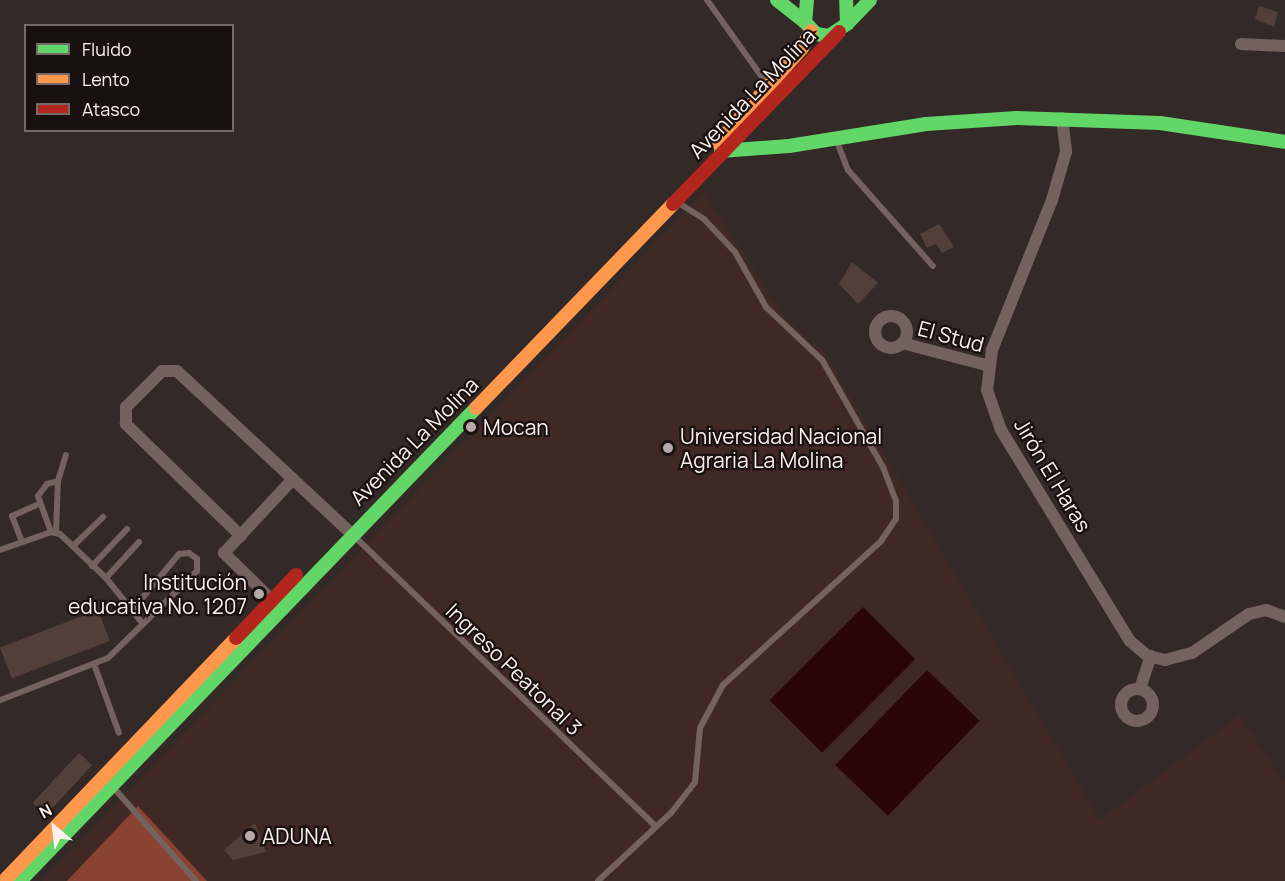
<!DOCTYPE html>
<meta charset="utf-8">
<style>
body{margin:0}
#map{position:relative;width:1285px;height:881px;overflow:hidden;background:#332a27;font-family:Manrope,sans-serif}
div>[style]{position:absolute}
.built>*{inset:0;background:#402924}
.forest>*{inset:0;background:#8a4233}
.water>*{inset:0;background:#2a0604;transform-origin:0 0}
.building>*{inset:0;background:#523f3a;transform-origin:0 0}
.lane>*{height:6px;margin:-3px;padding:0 3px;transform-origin:3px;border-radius:3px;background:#74625e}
.street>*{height:12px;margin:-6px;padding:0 6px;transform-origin:6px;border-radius:6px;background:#74625e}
.street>.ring{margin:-6px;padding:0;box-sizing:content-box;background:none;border:12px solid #74625e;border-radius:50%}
.fast>*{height:14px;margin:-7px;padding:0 7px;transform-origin:7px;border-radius:7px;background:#63d668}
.slow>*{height:14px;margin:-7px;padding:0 7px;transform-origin:7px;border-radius:7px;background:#ff974d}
.jam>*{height:14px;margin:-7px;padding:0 7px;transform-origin:7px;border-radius:7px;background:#b3261e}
.dots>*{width:16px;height:16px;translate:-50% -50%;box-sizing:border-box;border:3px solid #19110f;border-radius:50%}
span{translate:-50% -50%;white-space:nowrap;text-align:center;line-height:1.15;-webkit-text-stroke:4.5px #19110f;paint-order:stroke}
.street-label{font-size:21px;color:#fdf1ee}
.poi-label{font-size:21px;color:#fdf1ee}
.left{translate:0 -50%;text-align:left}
.right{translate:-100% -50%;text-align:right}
.legend{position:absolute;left:24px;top:24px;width:210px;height:108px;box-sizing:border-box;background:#19110f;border:2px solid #746b68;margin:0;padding:8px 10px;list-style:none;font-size:18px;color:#fdf1ee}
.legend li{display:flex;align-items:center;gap:12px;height:30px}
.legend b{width:30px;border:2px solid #746b68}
.north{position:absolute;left:24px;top:797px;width:60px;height:60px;-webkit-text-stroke:4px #19110f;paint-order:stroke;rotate:332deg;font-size:16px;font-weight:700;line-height:24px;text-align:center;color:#fdf1ee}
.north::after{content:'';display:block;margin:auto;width:21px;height:27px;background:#fdf1ee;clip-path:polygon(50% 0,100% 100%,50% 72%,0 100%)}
</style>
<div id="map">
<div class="built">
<i style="clip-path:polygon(704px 193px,787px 320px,824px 352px,1100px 820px,1239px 715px,1285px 783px,1285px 881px,42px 881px)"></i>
</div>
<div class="forest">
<i style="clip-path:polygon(138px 806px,207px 881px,67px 881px)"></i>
</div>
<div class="water">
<i style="left:863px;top:607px;width:74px;height:132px;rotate:45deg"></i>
<i style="left:927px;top:670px;width:73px;height:132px;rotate:44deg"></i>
</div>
<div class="building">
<i style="clip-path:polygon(1259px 6px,1278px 12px,1274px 27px,1255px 19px)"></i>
<i style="clip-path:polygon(939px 224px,954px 247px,942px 253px,936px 244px,927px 248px,920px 234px)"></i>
<i style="clip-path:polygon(852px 262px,878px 283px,858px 304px,839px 284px)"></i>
<i style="left:98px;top:610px;width:33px;height:105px;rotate:69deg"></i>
<i style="left:79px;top:753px;width:18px;height:68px;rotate:43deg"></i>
<i style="clip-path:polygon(255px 823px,266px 852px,233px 860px,224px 850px)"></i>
</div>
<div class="lane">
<i style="left:707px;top:0;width:103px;rotate:54.5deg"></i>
<i style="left:836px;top:139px;width:33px;rotate:69deg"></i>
<i style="left:848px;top:170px;width:128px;rotate:48.5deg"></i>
<i style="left:51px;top:532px;width:38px;rotate:-110deg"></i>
<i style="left:38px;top:496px;width:15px;rotate:-53deg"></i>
<i style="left:47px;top:484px;width:11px;rotate:-15deg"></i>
<i style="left:56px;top:532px;width:51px;rotate:-87.8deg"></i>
<i style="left:58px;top:481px;width:27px;rotate:-73deg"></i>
<i style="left:354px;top:536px;width:419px;rotate:43.9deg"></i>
<i style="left:22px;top:542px;width:28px;rotate:-111deg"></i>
<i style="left:12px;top:516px;width:27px;rotate:-24deg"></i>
<i style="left:73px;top:546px;width:42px;rotate:-44deg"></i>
<i style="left:0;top:550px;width:54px;rotate:-19.4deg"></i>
<i style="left:51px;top:532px;width:9px;rotate:13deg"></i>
<i style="left:60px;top:534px;width:64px;rotate:43.7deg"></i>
<i style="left:106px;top:578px;width:59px;rotate:51.2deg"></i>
<i style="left:143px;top:624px;width:49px;rotate:135.8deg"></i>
<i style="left:108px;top:658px;width:116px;rotate:158.7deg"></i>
<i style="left:92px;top:566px;width:51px;rotate:-46.6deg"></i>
<i style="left:106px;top:578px;width:49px;rotate:-47.5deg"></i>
<i style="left:134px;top:608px;width:70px;rotate:-50.2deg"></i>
<i style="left:179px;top:554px;width:10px;rotate:-6deg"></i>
<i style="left:189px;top:553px;width:10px;rotate:37deg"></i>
<i style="left:197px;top:559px;width:12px;rotate:90deg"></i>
<i style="left:197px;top:571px;width:76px;rotate:135.5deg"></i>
<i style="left:94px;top:664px;width:73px;rotate:70.1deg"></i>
<i style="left:113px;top:787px;width:125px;rotate:48.6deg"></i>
<i style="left:598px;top:881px;width:100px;rotate:-43deg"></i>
<i style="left:671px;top:813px;width:39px;rotate:-52deg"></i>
<i style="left:695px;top:782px;width:54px;rotate:-84.7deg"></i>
<i style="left:700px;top:728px;width:49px;rotate:-61.9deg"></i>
<i style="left:723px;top:685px;width:214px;rotate:-42.3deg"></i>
<i style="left:881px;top:541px;width:27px;rotate:-56deg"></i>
<i style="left:896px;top:519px;width:18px;rotate:-90deg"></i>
<i style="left:896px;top:501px;width:34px;rotate:-111deg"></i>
<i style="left:884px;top:469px;width:125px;rotate:-119.6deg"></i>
<i style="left:822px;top:360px;width:77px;rotate:-136.6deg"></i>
<i style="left:766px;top:307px;width:63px;rotate:-119.4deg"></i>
<i style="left:735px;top:252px;width:45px;rotate:-133.2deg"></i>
<i style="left:704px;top:219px;width:32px;rotate:-148deg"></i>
</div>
<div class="street">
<i style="left:1241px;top:44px;width:44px;rotate:2.6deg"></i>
<i style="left:1062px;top:118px;width:34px;rotate:83deg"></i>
<i style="left:1066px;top:152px;width:50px;rotate:106.3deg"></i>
<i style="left:1052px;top:200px;width:162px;rotate:111.8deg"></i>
<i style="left:992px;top:350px;width:40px;rotate:97.1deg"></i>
<i style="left:987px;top:390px;width:42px;rotate:70.7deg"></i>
<i style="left:1001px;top:430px;width:247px;rotate:58.6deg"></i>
<i style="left:1130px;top:641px;width:23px;rotate:40deg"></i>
<i style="left:1148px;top:656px;width:17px;rotate:13deg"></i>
<i style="left:1165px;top:660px;width:28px;rotate:-15deg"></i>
<i style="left:1192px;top:653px;width:69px;rotate:-34.4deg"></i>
<i style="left:1249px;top:614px;width:17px;rotate:-13deg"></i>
<i style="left:1266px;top:610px;width:20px;rotate:20deg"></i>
<i class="ring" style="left:875px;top:316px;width:20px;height:20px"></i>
<i style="left:902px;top:343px;width:91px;rotate:14.6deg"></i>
<i style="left:241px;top:536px;width:161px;rotate:-135.8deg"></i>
<i style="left:126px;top:424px;width:17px;rotate:-90deg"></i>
<i style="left:126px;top:407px;width:51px;rotate:-45deg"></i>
<i style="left:162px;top:371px;width:15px"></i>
<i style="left:177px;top:371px;width:239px;rotate:43deg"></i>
<i style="left:278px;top:606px;width:76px;rotate:-135.5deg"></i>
<i style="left:224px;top:553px;width:101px;rotate:-47deg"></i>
<i class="ring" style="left:1121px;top:689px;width:20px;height:20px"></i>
<i style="left:1140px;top:689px;width:35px;rotate:-72deg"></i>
</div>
<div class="fast">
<i style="left:777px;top:0;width:36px;rotate:38deg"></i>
<i style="left:807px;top:0;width:22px;rotate:95deg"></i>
<i style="left:805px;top:22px;width:16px;rotate:47deg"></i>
<i style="left:816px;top:34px;width:13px;rotate:9deg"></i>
<i style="left:829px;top:36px;width:22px;rotate:-34deg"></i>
<i style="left:847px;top:24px;width:24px;rotate:-92deg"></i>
<i style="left:847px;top:24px;width:33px;rotate:-46deg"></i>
<i style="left:721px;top:151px;width:68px;rotate:-4.2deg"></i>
<i style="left:789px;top:146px;width:139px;rotate:-9.1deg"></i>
<i style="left:926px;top:124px;width:91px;rotate:-3.8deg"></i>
<i style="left:1017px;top:118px;width:143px;rotate:2deg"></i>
<i style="left:1160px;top:123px;width:126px;rotate:8.6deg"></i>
<i style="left:20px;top:881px;width:657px;rotate:-46.05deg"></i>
</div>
<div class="slow">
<i style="left:718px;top:143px;width:127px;rotate:-48.5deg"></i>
<i style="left:802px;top:48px;width:19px;rotate:-62deg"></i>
<i style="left:476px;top:408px;width:284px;rotate:-46deg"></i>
<i style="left:4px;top:881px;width:336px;rotate:-46.3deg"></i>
</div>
<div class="jam">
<i style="left:673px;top:204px;width:239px;rotate:-46deg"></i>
<i style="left:236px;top:638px;width:87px;rotate:-46.4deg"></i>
</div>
<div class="dots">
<i style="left:471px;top:427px;background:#b6aba8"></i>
<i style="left:668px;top:448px;background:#b6aba8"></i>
<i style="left:259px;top:594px;background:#b6aba8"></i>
<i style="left:250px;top:836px;background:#b6aba8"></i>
</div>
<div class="street-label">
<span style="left:752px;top:93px;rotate:-46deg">Avenida La Molina</span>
<span style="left:951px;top:336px;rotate:15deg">El Stud</span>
<span style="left:414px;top:441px;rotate:-45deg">Avenida La Molina</span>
<span style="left:1053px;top:475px;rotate:59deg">Jirón El Haras</span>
<span style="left:514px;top:669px;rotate:44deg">Ingreso Peatonal 3</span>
</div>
<div class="poi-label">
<span class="left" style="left:483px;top:427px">Mocan</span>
<span class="left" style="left:680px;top:448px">Universidad Nacional<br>Agraria La Molina</span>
<span class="right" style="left:247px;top:594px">Institución<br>educativa No. 1207</span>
<span class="left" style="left:262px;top:836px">ADUNA</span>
</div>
<ul class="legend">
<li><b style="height:8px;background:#63d668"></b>Fluido</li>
<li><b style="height:8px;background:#ff974d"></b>Lento</li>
<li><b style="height:8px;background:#b3261e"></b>Atasco</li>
</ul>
<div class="north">N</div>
</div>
